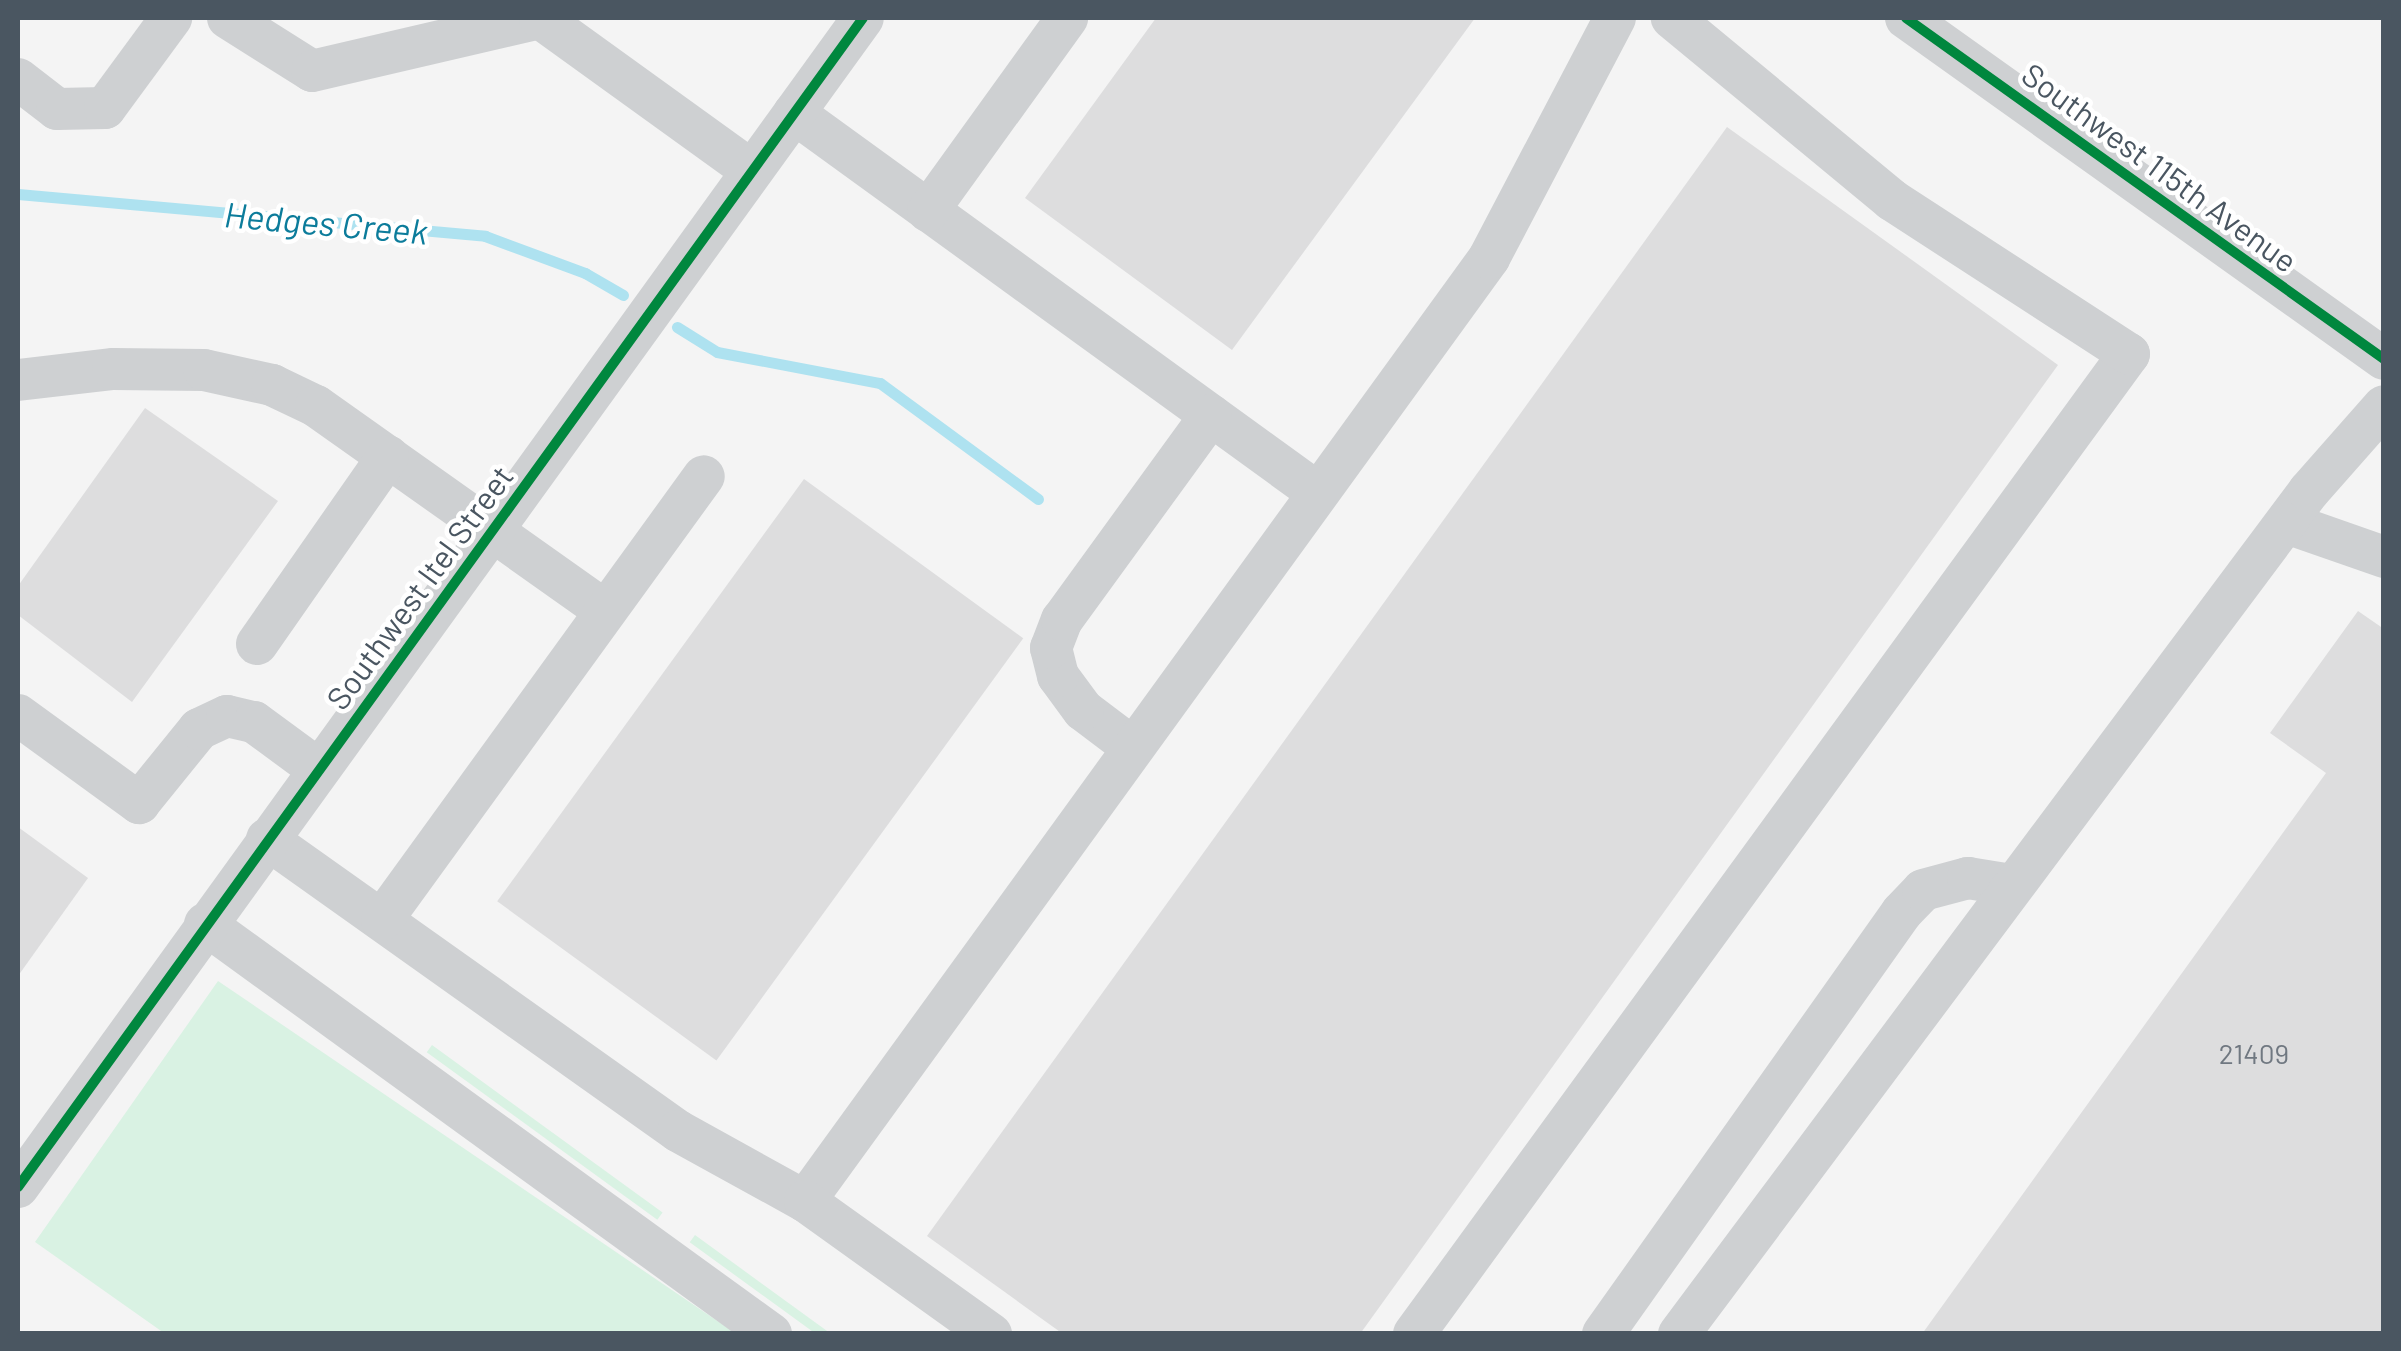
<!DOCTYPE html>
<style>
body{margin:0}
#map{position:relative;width:2401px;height:1351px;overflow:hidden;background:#f4f4f4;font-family:Barlow,sans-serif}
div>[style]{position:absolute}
.green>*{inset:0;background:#d9f2e3;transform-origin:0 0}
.stream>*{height:11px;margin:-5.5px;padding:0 5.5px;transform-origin:5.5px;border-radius:5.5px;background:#aee2f0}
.building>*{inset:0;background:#ddddde;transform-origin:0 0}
.minor>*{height:42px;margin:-21px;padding:0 21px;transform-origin:21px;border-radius:21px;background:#ced0d2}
.cycleway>*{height:10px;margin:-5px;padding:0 5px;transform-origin:5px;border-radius:5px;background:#00873e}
span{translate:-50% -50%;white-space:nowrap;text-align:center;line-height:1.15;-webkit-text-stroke:9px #fff;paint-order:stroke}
.number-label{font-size:28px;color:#707881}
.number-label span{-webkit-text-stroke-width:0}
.street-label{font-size:32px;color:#4a5661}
.water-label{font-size:35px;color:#0c7c9b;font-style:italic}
.frame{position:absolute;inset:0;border:20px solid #4a5661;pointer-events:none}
</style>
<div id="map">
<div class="green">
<i style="clip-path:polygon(218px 981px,735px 1333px,164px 1333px,35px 1242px)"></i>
<i style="left:432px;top:1045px;width:285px;height:9px;rotate:36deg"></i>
<i style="left:695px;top:1235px;width:168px;height:9px;rotate:36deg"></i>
</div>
<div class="stream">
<i style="left:18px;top:194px;width:469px;rotate:5.1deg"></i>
<i style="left:485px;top:236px;width:107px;rotate:20.3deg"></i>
<i style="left:585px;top:273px;width:44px;rotate:30.1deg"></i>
<i style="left:677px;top:327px;width:47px;rotate:32deg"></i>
<i style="left:717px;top:352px;width:166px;rotate:10.8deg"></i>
<i style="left:880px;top:383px;width:196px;rotate:36.3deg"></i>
</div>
<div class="building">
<i style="clip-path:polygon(1156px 18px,1475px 18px,1232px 350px,1025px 198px)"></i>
<i style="clip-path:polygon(1727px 127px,2058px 365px,1360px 1334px,1063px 1334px,927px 1236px)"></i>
<i style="clip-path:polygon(145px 408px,278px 501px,132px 702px,18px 615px,18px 586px)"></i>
<i style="left:804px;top:479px;width:271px;height:522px;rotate:36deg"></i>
<i style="clip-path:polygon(2358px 611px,2384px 629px,2384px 1334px,1922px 1334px,2326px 773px,2270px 733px)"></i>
<i style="clip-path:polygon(18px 827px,88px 878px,18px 976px)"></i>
</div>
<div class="minor">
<i style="left:228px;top:18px;width:99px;rotate:32.2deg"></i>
<i style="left:312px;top:71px;width:234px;rotate:-13.1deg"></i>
<i style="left:540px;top:18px;width:261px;rotate:35.8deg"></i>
<i style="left:1906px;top:18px;width:587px;rotate:35.5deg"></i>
<i style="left:18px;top:79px;width:49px;rotate:37.6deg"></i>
<i style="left:57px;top:109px;width:48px;rotate:-1.2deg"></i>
<i style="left:105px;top:108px;width:112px;rotate:-53.7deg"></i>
<i style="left:794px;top:113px;width:647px;rotate:35.95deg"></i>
<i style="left:928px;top:211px;width:238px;rotate:-54.2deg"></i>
<i style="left:18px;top:380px;width:96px;rotate:-6.6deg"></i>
<i style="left:113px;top:369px;width:91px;rotate:0.6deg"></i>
<i style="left:204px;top:370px;width:70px;rotate:12.4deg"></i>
<i style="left:272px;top:385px;width:49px;rotate:25.5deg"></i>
<i style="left:316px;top:406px;width:354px;rotate:35.3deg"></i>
<i style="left:2287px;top:523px;width:103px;rotate:19.3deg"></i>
<i style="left:257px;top:644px;width:229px;rotate:-55.1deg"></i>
<i style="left:18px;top:715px;width:150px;rotate:36deg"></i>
<i style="left:139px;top:803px;width:95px;rotate:-51deg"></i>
<i style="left:199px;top:729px;width:31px;rotate:-25deg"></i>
<i style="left:227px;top:716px;width:28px;rotate:13deg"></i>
<i style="left:254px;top:722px;width:79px;rotate:36.3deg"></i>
<i style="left:1132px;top:747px;width:61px;rotate:-142.9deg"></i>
<i style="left:1083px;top:710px;width:42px;rotate:-126.3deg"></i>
<i style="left:1058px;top:676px;width:29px;rotate:-104deg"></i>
<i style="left:1051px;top:648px;width:30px;rotate:-69deg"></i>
<i style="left:1062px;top:620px;width:253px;rotate:-54deg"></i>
<i style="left:267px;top:839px;width:504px;rotate:35.39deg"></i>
<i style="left:678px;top:1131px;width:145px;rotate:28.9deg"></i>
<i style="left:805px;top:1201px;width:1165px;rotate:-54.04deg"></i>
<i style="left:1489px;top:258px;width:271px;rotate:-62.3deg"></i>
<i style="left:382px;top:920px;width:548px;rotate:-54.05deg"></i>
<i style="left:205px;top:924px;width:699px;rotate:35.92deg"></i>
<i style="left:18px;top:1187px;width:1442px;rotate:-54.14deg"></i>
<i style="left:805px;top:1201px;width:229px;rotate:35.6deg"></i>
<i style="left:1414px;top:1334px;width:1213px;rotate:-53.89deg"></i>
<i style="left:2129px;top:354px;width:283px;rotate:-147deg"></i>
<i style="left:1892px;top:200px;width:286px;rotate:-140.4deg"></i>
<i style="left:1603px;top:1334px;width:517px;rotate:-54.68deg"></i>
<i style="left:1902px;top:912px;width:30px;rotate:-46deg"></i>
<i style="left:1923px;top:890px;width:47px;rotate:-14.9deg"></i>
<i style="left:1968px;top:878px;width:44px;rotate:9.2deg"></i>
<i style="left:1679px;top:1334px;width:1052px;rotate:-53.23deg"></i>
<i style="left:2309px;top:491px;width:113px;rotate:-48.6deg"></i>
</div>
<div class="cycleway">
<i style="left:1906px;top:18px;width:587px;rotate:35.5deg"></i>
<i style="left:18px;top:1187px;width:1442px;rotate:-54.14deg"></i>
</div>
<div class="number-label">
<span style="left:2254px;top:1053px">21409</span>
</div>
<div class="street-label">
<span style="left:2160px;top:167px;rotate:36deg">Southwest 115th Avenue</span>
<span style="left:419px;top:587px;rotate:-54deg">Southwest Itel Street</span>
</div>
<div class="water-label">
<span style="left:326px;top:222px;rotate:5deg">Hedges Creek</span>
</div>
<div class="frame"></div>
</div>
